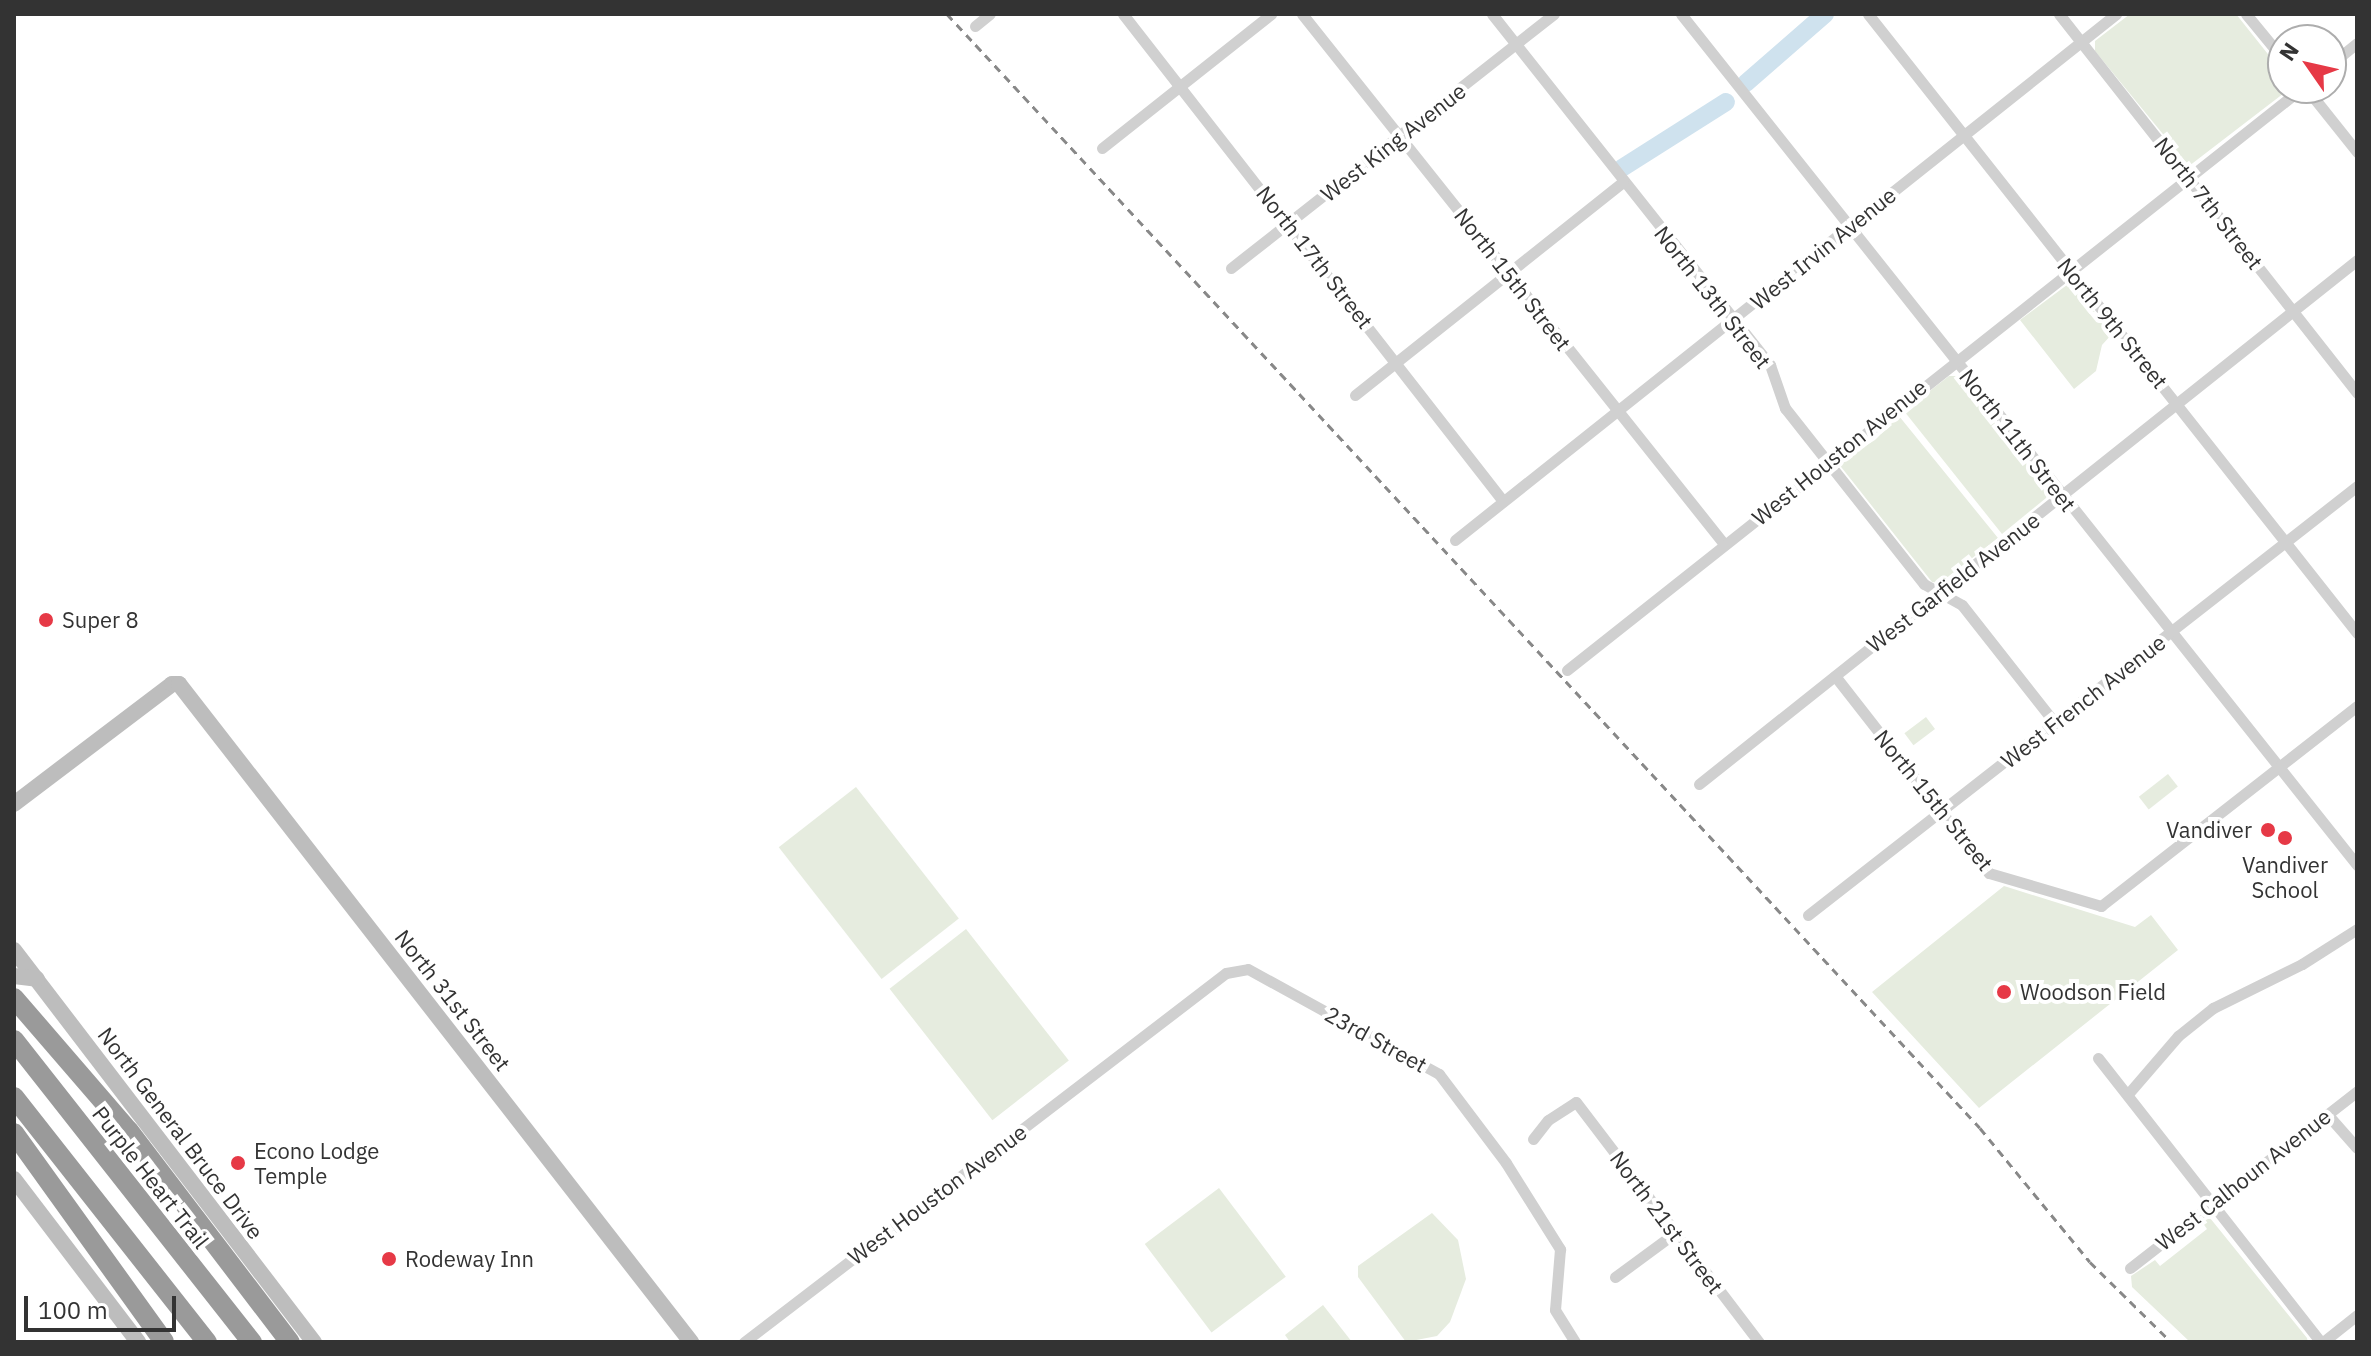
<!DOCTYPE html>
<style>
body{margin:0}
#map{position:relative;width:2371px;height:1356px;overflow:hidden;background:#fff;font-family:"IBM Plex Sans",sans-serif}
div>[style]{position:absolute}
.green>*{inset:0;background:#e6ecdf;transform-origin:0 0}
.river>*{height:18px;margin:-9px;padding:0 9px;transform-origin:9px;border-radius:9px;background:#cfe2ee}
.street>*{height:11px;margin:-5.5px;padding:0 5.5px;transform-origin:5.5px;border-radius:5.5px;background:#d0d0d0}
.secondary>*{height:16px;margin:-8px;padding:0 8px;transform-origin:8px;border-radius:8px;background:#bdbdbd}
.highway>*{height:20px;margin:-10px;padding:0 10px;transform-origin:10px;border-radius:10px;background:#9a9a9a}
.rail>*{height:3px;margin-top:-1.5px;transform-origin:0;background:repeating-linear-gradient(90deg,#888 0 8px,transparent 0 14px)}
.dots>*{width:22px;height:22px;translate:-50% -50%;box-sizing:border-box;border:4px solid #fff;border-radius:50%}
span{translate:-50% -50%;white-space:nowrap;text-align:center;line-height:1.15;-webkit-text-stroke:8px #fff;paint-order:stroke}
.street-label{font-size:22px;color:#333}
.poi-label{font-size:22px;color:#333}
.left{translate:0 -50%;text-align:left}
.right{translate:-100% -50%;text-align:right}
.frame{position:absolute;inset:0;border:16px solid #333;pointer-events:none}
.north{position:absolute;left:2267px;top:24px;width:80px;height:80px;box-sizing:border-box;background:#fff;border:2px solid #adadad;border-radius:50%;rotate:304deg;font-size:22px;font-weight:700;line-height:32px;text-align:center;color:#333}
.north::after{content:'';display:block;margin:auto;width:28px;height:36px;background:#e63946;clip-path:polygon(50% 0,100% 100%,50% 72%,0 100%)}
.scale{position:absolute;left:24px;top:1296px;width:152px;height:36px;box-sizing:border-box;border:4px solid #333;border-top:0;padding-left:10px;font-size:24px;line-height:28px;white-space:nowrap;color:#333;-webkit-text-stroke:6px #fff;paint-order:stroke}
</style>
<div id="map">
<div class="green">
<i style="clip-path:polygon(2130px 14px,2236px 14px,2283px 73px,2283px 88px,2288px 90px,2189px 166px,2095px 51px,2095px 41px)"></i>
<i style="clip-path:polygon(2071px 282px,2112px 334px,2102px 345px,2096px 371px,2074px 389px,2020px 320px)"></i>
<i style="clip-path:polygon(1949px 376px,1958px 376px,2048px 491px,2046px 498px,2002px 534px,1904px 411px)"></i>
<i style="clip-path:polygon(1899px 416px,1998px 538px,1940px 583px,1932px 582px,1838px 463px,1875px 440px)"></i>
<i style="left:1926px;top:717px;width:15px;height:27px;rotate:53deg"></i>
<i style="left:2168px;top:774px;width:16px;height:37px;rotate:52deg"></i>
<i style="left:856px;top:787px;width:167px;height:98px;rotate:52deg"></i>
<i style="clip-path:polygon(2004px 886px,2135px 927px,2151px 915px,2178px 950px,1979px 1108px,1872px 992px)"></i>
<i style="left:966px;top:929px;width:167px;height:97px;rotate:52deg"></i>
<i style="left:1219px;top:1188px;width:111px;height:93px;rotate:53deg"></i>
<i style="clip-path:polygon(1432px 1213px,1458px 1240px,1466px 1279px,1450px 1322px,1437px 1336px,1406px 1342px,1358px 1277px,1358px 1266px)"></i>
<i style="clip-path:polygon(2210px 1218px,2307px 1338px,2308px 1342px,2190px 1342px,2132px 1287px,2131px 1276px,2155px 1260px,2160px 1266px,2207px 1229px,2202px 1222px)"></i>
<i style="clip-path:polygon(1323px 1305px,1352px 1342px,1290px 1342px,1285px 1335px)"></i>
</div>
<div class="river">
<i style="left:1746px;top:83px;width:105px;rotate:-41.1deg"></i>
<i style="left:1622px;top:168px;width:123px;rotate:-32.4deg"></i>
</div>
<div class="street">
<i style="left:1123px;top:14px;width:618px;rotate:52.04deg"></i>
<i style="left:1302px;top:14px;width:677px;rotate:51.47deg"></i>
<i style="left:1492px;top:14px;width:448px;rotate:51.6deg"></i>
<i style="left:1770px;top:365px;width:46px;rotate:70.8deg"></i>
<i style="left:1785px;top:408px;width:224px;rotate:51.7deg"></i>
<i style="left:1924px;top:584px;width:43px;rotate:28.9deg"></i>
<i style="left:1962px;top:605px;width:150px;rotate:51.8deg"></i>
<i style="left:1681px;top:14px;width:1087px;rotate:51.54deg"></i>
<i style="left:1868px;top:14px;width:789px;rotate:51.69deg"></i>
<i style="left:2059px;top:14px;width:482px;rotate:51.8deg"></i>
<i style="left:2246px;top:14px;width:58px;rotate:50.6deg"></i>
<i style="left:975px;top:26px;width:19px;rotate:-39deg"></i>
<i style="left:2331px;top:64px;width:33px;rotate:-39deg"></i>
<i style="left:2306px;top:88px;width:82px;rotate:51.4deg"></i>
<i style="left:1102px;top:148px;width:216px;rotate:-38.4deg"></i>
<i style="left:1231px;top:268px;width:411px;rotate:-38.2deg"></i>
<i style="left:1355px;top:395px;width:342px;rotate:-38.5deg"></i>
<i style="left:1455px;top:540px;width:845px;rotate:-38.51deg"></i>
<i style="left:1567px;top:670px;width:938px;rotate:-38.37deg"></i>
<i style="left:1835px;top:676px;width:250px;rotate:52deg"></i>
<i style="left:1989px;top:873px;width:117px;rotate:16.4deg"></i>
<i style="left:2101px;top:906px;width:325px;rotate:-38deg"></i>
<i style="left:1699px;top:784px;width:841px;rotate:-38.53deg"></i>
<i style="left:1808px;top:915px;width:697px;rotate:-38deg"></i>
<i style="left:2098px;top:1058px;width:361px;rotate:51.9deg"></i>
<i style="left:2128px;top:1094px;width:77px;rotate:-49.2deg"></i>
<i style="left:2178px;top:1036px;width:45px;rotate:-38.7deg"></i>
<i style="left:2213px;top:1008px;width:99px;rotate:-26.3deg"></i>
<i style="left:2302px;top:964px;width:65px;rotate:-32.5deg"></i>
<i style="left:2327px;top:1114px;width:45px;rotate:48.6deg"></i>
<i style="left:1533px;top:1139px;width:24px;rotate:-52deg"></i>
<i style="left:1548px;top:1120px;width:33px;rotate:-33deg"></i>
<i style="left:1576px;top:1102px;width:302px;rotate:52.7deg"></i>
<i style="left:2130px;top:1268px;width:288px;rotate:-37.9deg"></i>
<i style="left:1615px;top:1277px;width:74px;rotate:-36.3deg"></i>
<i style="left:744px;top:1342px;width:607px;rotate:-37.44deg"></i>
<i style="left:1226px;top:973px;width:22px;rotate:-10deg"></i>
<i style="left:1248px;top:969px;width:218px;rotate:28.8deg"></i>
<i style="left:1439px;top:1074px;width:111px;rotate:53deg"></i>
<i style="left:1506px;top:1163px;width:102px;rotate:57.9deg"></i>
<i style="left:1560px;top:1249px;width:61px;rotate:94.7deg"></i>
<i style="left:1555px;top:1310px;width:38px;rotate:58deg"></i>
<i style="left:2323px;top:1342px;width:43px;rotate:-38.5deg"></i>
</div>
<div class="secondary">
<i style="left:14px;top:804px;width:198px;rotate:-37.2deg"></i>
<i style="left:172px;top:684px;width:7px"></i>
<i style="left:179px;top:684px;width:834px;rotate:52.11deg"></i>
<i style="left:14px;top:950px;width:494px;rotate:52.6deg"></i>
<i style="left:14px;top:976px;width:23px;rotate:7deg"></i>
<i style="left:14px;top:1179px;width:205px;rotate:52.7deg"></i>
</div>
<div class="highway">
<i style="left:14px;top:998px;width:176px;rotate:49.2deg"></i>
<i style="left:129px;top:1131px;width:265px;rotate:52.7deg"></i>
<i style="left:14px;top:1040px;width:385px;rotate:51.8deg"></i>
<i style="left:14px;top:1097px;width:312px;rotate:51.8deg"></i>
<i style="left:14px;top:1133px;width:257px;rotate:54.3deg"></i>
</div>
<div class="rail">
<i style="left:947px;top:14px;width:1519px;rotate:47.16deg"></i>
<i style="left:1980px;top:1128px;width:173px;rotate:50.6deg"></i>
<i style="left:2090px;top:1262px;width:114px;rotate:44.6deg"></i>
</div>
<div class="dots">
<i style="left:46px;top:620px;background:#e63946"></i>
<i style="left:2268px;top:830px;background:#e63946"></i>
<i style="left:2285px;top:838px;background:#e63946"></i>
<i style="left:2004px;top:992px;background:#e63946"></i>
<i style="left:238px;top:1163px;background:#e63946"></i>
<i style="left:389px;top:1259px;background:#e63946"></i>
</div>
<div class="street-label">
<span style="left:1393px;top:142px;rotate:-38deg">West King Avenue</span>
<span style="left:2209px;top:203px;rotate:52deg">North 7th Street</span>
<span style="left:1823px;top:248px;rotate:-39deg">West Irvin Avenue</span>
<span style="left:1315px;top:257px;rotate:52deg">North 17th Street</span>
<span style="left:1513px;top:279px;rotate:52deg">North 15th Street</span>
<span style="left:1713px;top:297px;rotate:52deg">North 13th Street</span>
<span style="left:2113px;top:323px;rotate:51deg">North 9th Street</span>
<span style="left:2018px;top:440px;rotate:52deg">North 11th Street</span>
<span style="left:1839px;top:452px;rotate:-39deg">West Houston Avenue</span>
<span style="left:1953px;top:582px;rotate:-38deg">West Garfield Avenue</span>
<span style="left:2083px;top:701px;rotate:-38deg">West French Avenue</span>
<span style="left:1934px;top:800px;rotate:51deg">North 15th Street</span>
<span style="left:453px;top:1000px;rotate:52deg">North 31st Street</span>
<span style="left:1376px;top:1039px;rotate:29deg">23rd Street</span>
<span style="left:181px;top:1133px;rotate:53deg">North General Bruce Drive</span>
<span style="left:151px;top:1177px;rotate:52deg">Purple Heart Trail</span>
<span style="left:2243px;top:1179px;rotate:-38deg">West Calhoun Avenue</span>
<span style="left:937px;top:1194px;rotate:-37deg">West Houston Avenue</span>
<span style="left:1667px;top:1222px;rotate:53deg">North 21st Street</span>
</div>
<div class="poi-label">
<span class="left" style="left:62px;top:620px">Super 8</span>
<span class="right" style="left:2252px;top:830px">Vandiver</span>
<span style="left:2285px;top:877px">Vandiver<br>School</span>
<span class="left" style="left:2020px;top:992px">Woodson Field</span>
<span class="left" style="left:254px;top:1163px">Econo Lodge<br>Temple</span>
<span class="left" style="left:405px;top:1259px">Rodeway Inn</span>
</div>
<div class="frame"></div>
<div class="north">N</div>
<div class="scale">100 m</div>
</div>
